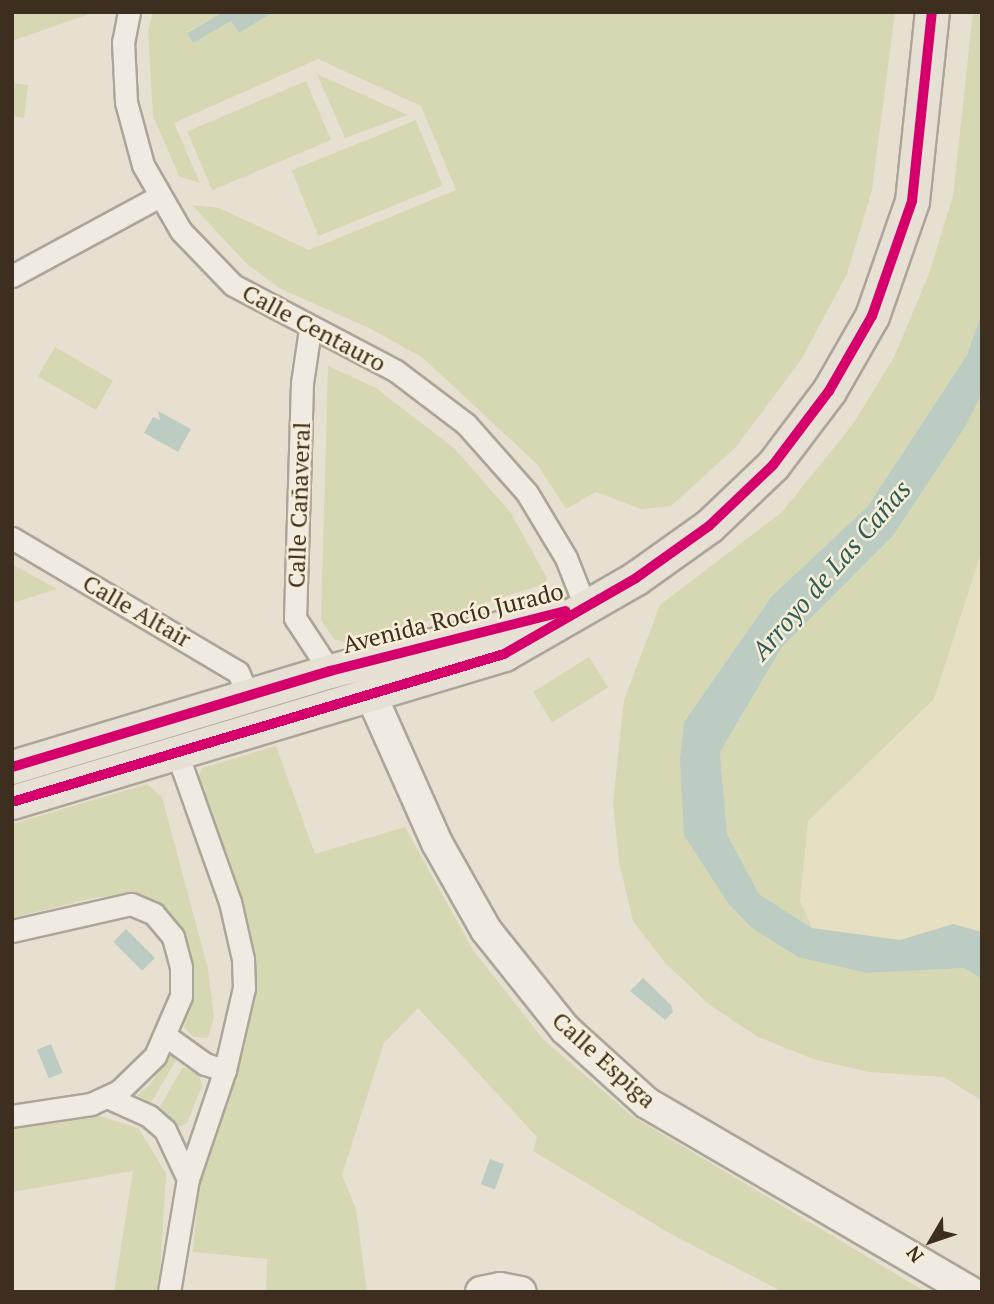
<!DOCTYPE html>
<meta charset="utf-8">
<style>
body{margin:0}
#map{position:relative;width:994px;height:1304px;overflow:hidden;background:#e7e0d1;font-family:"PT Serif",serif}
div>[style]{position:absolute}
.farmland>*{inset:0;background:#e6dfc2}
.green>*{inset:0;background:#d6d7b3;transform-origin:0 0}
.water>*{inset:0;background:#bcccc2;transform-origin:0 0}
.roads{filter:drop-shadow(2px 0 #ada599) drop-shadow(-2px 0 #ada599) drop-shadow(0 2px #ada599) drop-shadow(0 -2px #ada599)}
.street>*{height:21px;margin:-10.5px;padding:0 10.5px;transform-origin:10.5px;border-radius:10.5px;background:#efebe3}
.secondary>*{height:30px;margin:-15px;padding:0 15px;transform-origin:15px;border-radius:15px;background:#efebe3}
.primary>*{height:33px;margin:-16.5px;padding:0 16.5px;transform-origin:16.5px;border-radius:16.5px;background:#e6e1d4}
.cycleway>*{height:10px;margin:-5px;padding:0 5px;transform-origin:5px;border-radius:5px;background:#d6006c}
span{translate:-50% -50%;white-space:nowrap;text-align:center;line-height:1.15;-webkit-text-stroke:5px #f7eed8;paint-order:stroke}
.street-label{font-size:24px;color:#3d2e20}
.water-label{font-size:26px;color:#2f5d5a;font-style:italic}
.frame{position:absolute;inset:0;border:14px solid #3d2e20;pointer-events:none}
.north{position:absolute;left:896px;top:1206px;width:70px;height:70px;-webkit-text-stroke:5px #f7eed8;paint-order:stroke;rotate:231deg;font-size:19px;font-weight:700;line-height:28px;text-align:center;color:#3d2e20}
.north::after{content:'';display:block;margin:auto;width:24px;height:32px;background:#3d2e20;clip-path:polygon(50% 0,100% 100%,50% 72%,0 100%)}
</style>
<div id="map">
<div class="farmland">
<i style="clip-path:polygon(982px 550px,982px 932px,953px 924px,900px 940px,812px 928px,800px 901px,808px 821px,934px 699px)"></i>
</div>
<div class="green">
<i style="clip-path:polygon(12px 12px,95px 12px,12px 41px)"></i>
<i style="clip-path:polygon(153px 12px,223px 12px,187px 32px,193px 43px,231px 21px,239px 33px,274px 12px,895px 12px,872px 190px,847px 274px,801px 360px,736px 447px,671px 506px,641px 509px,596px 492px,566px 509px,537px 464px,423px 358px,369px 328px,279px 288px,245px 262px,192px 205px,219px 208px,309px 250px,456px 190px,421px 106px,318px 59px,174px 123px,200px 183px,179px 176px,153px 116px,148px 31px)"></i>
<i style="clip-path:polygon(973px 12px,982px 12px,982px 312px,967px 355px,868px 506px,772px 596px,684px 722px,728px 903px,867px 973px,964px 968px,982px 979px,982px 1101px,944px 1077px,869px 1072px,813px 1059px,758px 1037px,710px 1005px,666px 964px,633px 921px,619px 862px,613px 803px,624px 700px,660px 605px,782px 512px,853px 424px,894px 357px,929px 274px,953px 196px)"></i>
<i style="clip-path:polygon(317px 74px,408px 115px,345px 138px)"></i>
<i style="left:306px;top:81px;width:64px;height:129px;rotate:67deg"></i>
<i style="clip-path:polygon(12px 83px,28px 85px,24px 118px,12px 116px)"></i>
<i style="left:416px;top:120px;width:71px;height:134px;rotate:68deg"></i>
<i style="left:55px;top:347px;width:67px;height:34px;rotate:30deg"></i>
<i style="clip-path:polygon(328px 366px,376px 388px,455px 449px,511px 513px,547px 578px,544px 584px,353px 645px,334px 639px,321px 620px)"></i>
<i style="clip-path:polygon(982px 393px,982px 550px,934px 699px,808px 821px,800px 901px,812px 928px,759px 894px,727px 834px,720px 752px,782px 647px,893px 536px,967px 424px)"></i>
<i style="clip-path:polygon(12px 564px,57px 589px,12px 603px)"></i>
<i style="left:589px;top:657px;width:36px;height:66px;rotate:58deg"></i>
<i style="clip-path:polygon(276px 746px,315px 854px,405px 827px,473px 950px,543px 1039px,632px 1116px,926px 1292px,783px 1292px,669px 1233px,533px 1151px,537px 1137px,418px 1008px,384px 1043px,342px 1175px,356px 1209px,367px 1292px,266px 1292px,267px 1259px,193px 1252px,200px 1171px,244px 1017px,192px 796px,202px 768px)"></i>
<i style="clip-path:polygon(147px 784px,162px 797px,208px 969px,214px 1017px,208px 1038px,193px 1037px,184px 1027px,191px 998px,190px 966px,172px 919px,154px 902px,132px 896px,97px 897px,12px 918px,12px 824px)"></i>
<i style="clip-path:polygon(169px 1050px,176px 1060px,151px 1103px,137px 1095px,151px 1084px)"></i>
<i style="clip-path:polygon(183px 1067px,199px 1074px,202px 1086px,187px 1123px,177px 1128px,158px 1110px)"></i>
<i style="clip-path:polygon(96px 1115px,138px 1128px,166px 1173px,159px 1292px,114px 1292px,133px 1171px,12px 1192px,12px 1129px)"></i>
</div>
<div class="water">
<i style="clip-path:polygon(223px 12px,274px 12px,239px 33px,231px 21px,193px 43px,187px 33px)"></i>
<i style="clip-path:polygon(982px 312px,982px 393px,967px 424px,893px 536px,782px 647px,720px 752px,727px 834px,759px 894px,812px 928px,900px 940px,953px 924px,982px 932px,982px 979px,964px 968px,867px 973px,798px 957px,752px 928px,728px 903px,684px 835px,680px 760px,684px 722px,772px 596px,868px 506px,967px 355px)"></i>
<i style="clip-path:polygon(158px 411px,191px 429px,178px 452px,144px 433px,153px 417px,160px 420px)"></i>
<i style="left:126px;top:929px;width:41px;height:18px;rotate:45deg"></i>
<i style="clip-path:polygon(643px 978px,671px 1005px,673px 1012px,665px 1020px,630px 991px)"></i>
<i style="left:51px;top:1044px;width:31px;height:15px;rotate:68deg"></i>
<i style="left:490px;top:1159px;width:15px;height:27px;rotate:20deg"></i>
</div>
<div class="roads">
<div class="street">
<i style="left:129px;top:12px;width:31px;rotate:101deg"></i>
<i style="left:123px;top:42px;width:60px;rotate:87.1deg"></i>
<i style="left:126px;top:102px;width:65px;rotate:74.9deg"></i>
<i style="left:143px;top:165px;width:76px;rotate:60.1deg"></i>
<i style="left:181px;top:231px;width:75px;rotate:46.1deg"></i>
<i style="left:233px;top:285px;width:184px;rotate:27.8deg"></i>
<i style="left:396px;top:371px;width:88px;rotate:37.1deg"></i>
<i style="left:466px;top:424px;width:92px;rotate:48.5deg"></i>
<i style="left:527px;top:493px;width:76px;rotate:59deg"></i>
<i style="left:566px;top:558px;width:52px;rotate:68.4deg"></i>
<i style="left:12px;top:276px;width:166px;rotate:-28.4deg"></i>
<i style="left:310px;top:329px;width:55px;rotate:98.4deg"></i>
<i style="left:302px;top:383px;width:235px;rotate:91.7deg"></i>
<i style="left:295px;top:618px;width:64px;rotate:56.6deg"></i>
<i style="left:12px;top:538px;width:263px;rotate:30.7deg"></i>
<i style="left:238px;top:672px;width:25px;rotate:67deg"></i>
<i style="left:12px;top:931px;width:122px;rotate:-12.8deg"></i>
<i style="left:131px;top:904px;width:25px;rotate:23deg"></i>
<i style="left:154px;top:914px;width:30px;rotate:50deg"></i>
<i style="left:173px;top:937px;width:31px;rotate:75deg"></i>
<i style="left:181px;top:967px;width:29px;rotate:90deg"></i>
<i style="left:181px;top:996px;width:65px;rotate:113.4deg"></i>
<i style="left:155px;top:1056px;width:50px;rotate:135.8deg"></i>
<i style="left:119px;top:1091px;width:31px;rotate:155deg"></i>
<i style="left:91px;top:1104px;width:80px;rotate:171.4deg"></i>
<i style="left:166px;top:1036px;width:48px;rotate:35.7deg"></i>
<i style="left:205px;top:1064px;width:21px;rotate:17deg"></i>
<i style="left:107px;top:1097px;width:46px;rotate:24.3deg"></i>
<i style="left:149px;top:1116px;width:21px;rotate:41deg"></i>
<i style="left:165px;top:1130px;width:54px;rotate:64.9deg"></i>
<i style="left:169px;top:1292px;width:115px;rotate:-80.5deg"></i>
<i style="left:188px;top:1179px;width:115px;rotate:-71.3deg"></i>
<i style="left:225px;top:1070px;width:84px;rotate:-77deg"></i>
<i style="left:244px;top:988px;width:29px;rotate:-92deg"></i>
<i style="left:243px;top:959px;width:58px;rotate:-102.8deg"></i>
<i style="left:230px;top:902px;width:158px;rotate:-109.6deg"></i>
</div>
<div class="secondary">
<i style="left:372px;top:697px;width:160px;rotate:66deg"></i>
<i style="left:437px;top:843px;width:100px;rotate:60.6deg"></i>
<i style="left:486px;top:930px;width:127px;rotate:51.4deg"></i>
<i style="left:565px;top:1029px;width:110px;rotate:42.1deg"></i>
<i style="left:647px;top:1103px;width:375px;rotate:30.3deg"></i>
<i style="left:481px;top:1292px;width:19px;rotate:-12deg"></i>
<i style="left:500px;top:1288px;width:21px;rotate:11deg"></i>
</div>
<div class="primary">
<i style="left:12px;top:767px;width:332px;rotate:-16.8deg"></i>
<i style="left:330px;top:671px;width:233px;rotate:-14.2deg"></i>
<i style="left:12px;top:802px;width:514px;rotate:-16.74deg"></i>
<i style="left:504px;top:654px;width:152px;rotate:-29.9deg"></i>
<i style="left:636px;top:578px;width:90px;rotate:-35.5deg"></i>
<i style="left:709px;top:526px;width:88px;rotate:-43.6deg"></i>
<i style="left:773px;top:465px;width:93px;rotate:-52.9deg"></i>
<i style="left:829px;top:391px;width:86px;rotate:-60.2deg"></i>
<i style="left:872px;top:316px;width:122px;rotate:-70.8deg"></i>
<i style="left:912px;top:201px;width:190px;rotate:-84deg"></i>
</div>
</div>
<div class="cycleway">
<i style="left:12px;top:767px;width:332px;rotate:-16.8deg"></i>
<i style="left:330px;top:671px;width:243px;rotate:-14.3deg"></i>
<i style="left:12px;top:802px;width:514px;rotate:-16.74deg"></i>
<i style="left:504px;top:654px;width:152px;rotate:-29.9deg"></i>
<i style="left:636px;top:578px;width:90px;rotate:-35.5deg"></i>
<i style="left:709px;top:526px;width:88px;rotate:-43.6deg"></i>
<i style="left:773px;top:465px;width:93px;rotate:-52.9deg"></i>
<i style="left:829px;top:391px;width:86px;rotate:-60.2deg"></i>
<i style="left:872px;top:316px;width:122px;rotate:-70.8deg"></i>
<i style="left:912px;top:201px;width:190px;rotate:-84deg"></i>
</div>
<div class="street-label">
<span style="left:314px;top:328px;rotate:28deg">Calle Centauro</span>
<span style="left:299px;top:505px;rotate:-88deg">Calle Cañaveral</span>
<span style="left:137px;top:611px;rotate:30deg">Calle Altair</span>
<span style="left:453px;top:618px;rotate:-14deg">Avenida Rocío Jurado</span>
<span style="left:604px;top:1060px;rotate:42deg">Calle Espiga</span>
</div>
<div class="water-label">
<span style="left:831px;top:570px;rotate:-49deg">Arroyo de Las Cañas</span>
</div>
<div class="frame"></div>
<div class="north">N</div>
</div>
